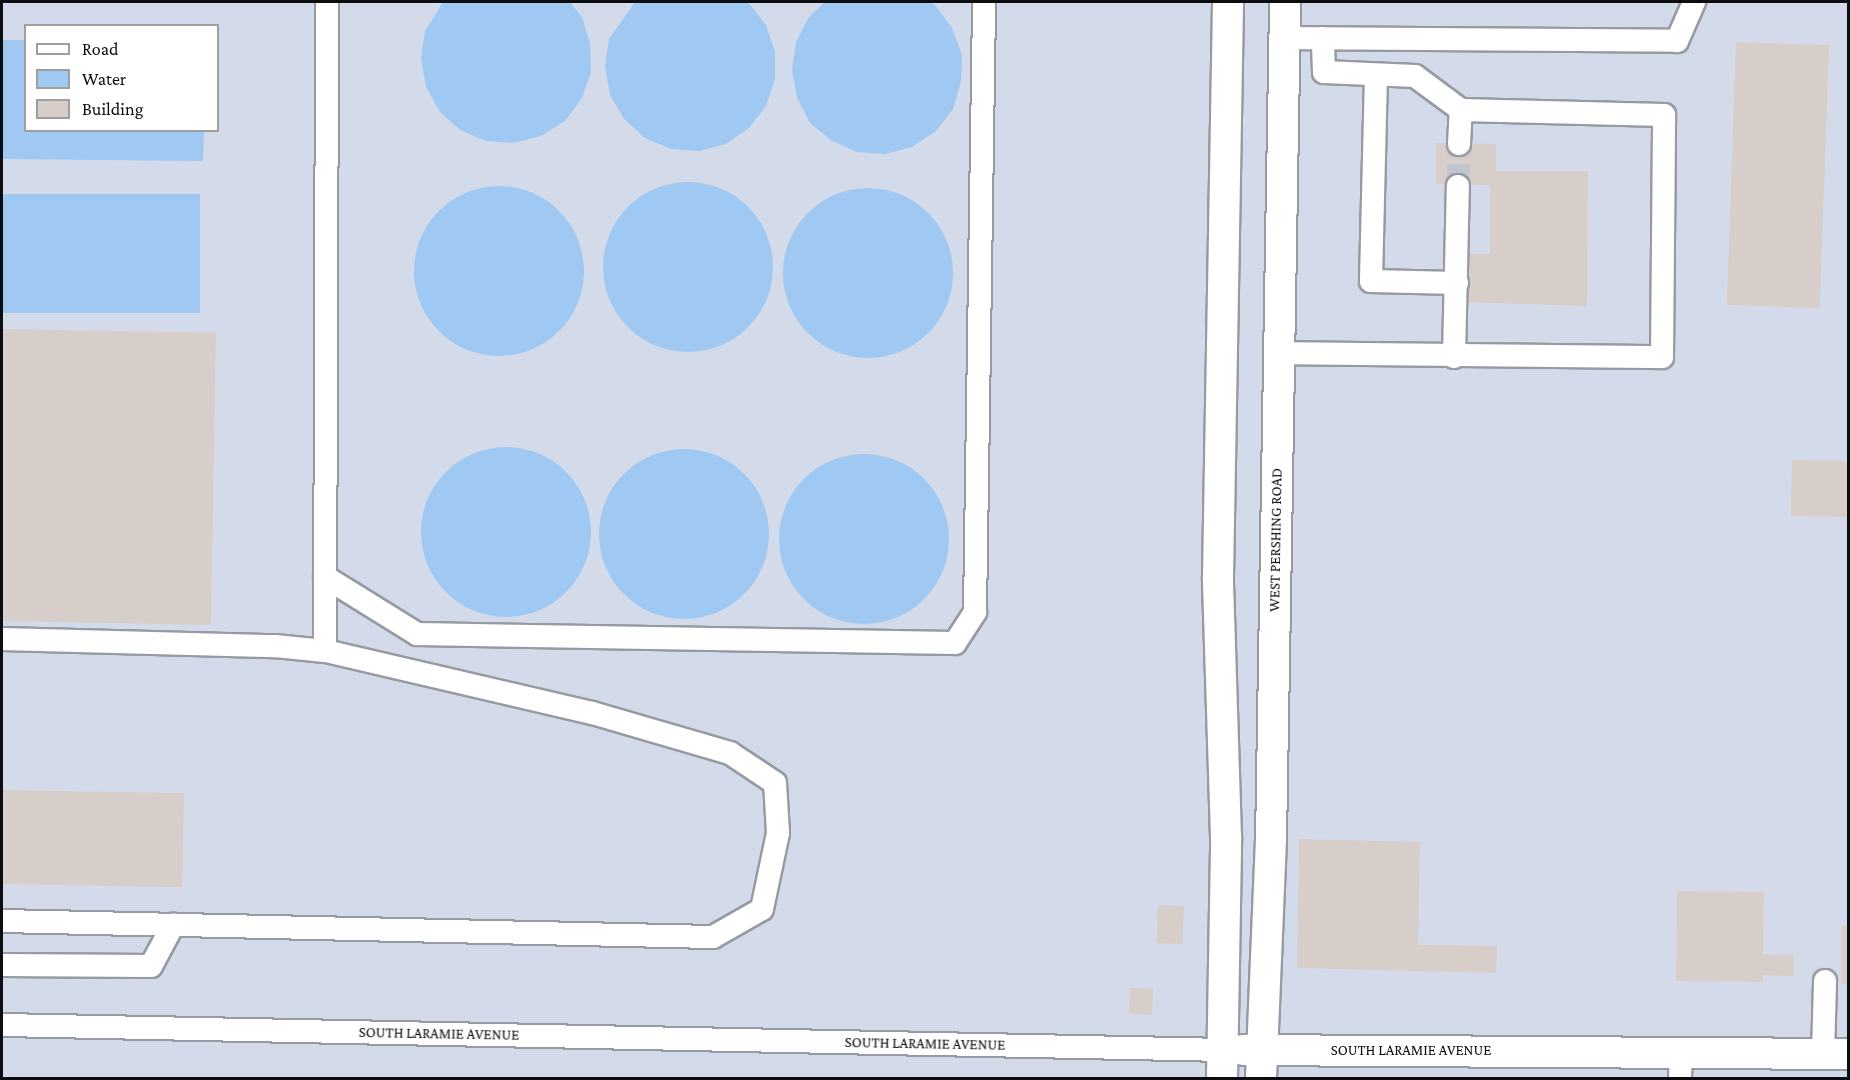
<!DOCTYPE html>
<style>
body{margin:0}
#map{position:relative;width:1850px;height:1080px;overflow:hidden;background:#e1e6ee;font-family:"Crimson Pro",serif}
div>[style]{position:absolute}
.built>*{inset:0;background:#d3dbea}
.water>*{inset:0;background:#9fc8f2;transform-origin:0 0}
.round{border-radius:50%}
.building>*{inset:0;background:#d7cdc9;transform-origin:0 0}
.minor-tunnel>*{height:22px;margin-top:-11px;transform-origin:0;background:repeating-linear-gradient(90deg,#c1c5cd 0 22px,transparent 0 33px)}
.roads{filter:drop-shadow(2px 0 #969aa2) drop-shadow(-2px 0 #969aa2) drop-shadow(0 2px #969aa2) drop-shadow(0 -2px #969aa2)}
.minor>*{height:22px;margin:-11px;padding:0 11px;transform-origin:11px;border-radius:11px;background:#fff}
.major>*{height:30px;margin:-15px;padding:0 15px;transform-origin:15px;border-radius:15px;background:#fff}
span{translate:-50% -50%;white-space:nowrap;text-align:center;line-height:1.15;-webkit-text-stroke:4.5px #fff;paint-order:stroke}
.street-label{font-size:15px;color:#0c0d10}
.frame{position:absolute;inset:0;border:3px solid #0c0d10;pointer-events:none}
.legend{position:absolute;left:24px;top:24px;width:195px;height:108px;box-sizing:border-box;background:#fff;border:2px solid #9e9e9f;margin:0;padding:8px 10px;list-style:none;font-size:18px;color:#0c0d10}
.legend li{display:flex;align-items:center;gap:12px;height:30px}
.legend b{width:30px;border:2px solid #9e9e9f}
</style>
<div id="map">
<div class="built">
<i style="clip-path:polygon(evenodd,2px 2px,1848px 2px,1848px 1078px,2px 1078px,2px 2px,26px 26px,218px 26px,218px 130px,26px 130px,26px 26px)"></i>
</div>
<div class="water">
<i style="clip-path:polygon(443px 2px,570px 2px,582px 17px,590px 43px,591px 72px,582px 98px,565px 121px,541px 136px,514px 143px,486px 141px,460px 130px,440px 112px,426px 87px,421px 59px,425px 31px)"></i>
<i style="clip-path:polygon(635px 2px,748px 2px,766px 25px,775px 51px,775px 79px,766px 106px,749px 128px,726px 144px,699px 151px,671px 149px,645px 138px,624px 119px,610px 95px,605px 67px,609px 39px)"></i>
<i style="clip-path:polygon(825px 2px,929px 2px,935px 5px,952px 28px,962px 55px,961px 82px,953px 109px,936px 131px,912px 147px,885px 154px,857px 152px,832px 141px,810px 123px,797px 98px,792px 70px,796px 42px,809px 17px)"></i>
<i style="clip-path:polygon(2px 40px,25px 40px,26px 130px,204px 131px,203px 161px,2px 159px)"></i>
<i class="round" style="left:603px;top:182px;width:170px;height:170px"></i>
<i class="round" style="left:414px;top:186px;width:170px;height:170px"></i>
<i class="round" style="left:783px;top:188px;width:170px;height:170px"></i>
<i style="left:2px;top:194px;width:198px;height:119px"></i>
<i class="round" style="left:421px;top:447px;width:170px;height:170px"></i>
<i class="round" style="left:599px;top:449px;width:170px;height:170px"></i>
<i class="round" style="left:779px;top:454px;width:170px;height:170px"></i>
</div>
<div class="building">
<i style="left:1736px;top:42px;width:93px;height:263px;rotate:2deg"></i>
<i style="clip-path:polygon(1436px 143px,1496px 144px,1496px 171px,1588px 171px,1587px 306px,1466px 302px,1466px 254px,1490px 254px,1490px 185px,1436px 184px)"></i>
<i style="left:2px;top:329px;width:214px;height:292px;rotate:1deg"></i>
<i style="left:1792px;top:460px;width:56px;height:56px;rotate:1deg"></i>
<i style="left:2px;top:790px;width:182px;height:94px;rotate:1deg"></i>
<i style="clip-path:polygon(1299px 839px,1420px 842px,1418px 945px,1497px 946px,1496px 973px,1297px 968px)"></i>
<i style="clip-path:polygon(1677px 891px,1764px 892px,1763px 954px,1794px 955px,1794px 976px,1763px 975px,1763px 982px,1676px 981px)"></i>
<i style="left:1158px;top:905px;width:26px;height:38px;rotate:2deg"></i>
<i style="left:1841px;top:926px;width:7px;height:58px"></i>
<i style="left:1130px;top:988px;width:23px;height:26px;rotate:2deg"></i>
</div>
<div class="minor-tunnel">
<i style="left:1458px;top:186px;width:42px;rotate:-88.6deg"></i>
</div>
<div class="roads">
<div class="minor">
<i style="left:1285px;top:38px;width:392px;rotate:0.4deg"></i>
<i style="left:1677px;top:41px;width:43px;rotate:-66.4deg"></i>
<i style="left:1376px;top:75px;width:206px;rotate:91.4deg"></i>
<i style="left:1371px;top:281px;width:86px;rotate:1.3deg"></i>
<i style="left:1459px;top:144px;width:34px;rotate:-87deg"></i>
<i style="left:1279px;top:353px;width:383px;rotate:0.6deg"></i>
<i style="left:1662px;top:357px;width:242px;rotate:-89.5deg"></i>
<i style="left:1664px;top:115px;width:203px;rotate:-178.6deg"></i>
<i style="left:1461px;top:110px;width:57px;rotate:-143.5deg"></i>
<i style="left:1415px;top:76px;width:91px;rotate:-177.5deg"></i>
<i style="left:1324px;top:72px;width:34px;rotate:-92deg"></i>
<i style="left:1454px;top:357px;width:171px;rotate:-88.7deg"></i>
<i style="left:325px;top:577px;width:108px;rotate:31.8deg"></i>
<i style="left:417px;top:634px;width:538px;rotate:0.96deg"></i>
<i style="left:955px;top:643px;width:37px;rotate:-57deg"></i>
<i style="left:975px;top:612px;width:610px;rotate:-89.15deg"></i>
<i style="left:2px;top:639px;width:273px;rotate:1.5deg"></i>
<i style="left:275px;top:646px;width:50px;rotate:5.7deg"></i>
<i style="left:2px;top:921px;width:711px;rotate:1.29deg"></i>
<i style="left:713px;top:937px;width:56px;rotate:-29.7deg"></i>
<i style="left:762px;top:909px;width:78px;rotate:-78.1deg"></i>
<i style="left:778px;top:833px;width:50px;rotate:-93.4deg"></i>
<i style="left:775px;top:783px;width:54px;rotate:-146.3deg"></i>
<i style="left:730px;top:753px;width:144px;rotate:-163.8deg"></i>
<i style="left:592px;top:713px;width:274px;rotate:-166.9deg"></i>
<i style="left:325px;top:651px;width:649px;rotate:-89.82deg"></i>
<i style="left:2px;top:965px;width:149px;rotate:0.4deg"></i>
<i style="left:151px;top:966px;width:47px;rotate:-61.8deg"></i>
<i style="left:2px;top:1025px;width:1220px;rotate:1.17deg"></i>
<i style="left:1823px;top:1054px;width:73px;rotate:-88.4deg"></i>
<i style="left:1680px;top:1078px;width:25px;rotate:-88deg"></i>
</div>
<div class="major">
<i style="left:1243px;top:1050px;width:605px;rotate:0.38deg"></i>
<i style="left:1222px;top:1078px;width:241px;rotate:-89deg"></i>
<i style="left:1226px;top:837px;width:260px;rotate:-91.8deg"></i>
<i style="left:1218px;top:577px;width:575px;rotate:-89deg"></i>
<i style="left:1261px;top:1078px;width:237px;rotate:-87.6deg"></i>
<i style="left:1271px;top:841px;width:839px;rotate:-89.04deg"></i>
</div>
</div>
<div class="street-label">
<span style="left:1276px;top:540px;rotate:-89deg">WEST PERSHING ROAD</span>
<span style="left:439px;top:1034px;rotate:1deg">SOUTH LARAMIE AVENUE</span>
<span style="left:925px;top:1044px;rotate:1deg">SOUTH LARAMIE AVENUE</span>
<span style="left:1411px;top:1051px">SOUTH LARAMIE AVENUE</span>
</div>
<div class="frame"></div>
<ul class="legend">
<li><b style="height:8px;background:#fff"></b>Road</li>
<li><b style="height:16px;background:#9fc8f2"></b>Water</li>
<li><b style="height:16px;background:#d7cdc9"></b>Building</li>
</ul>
</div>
